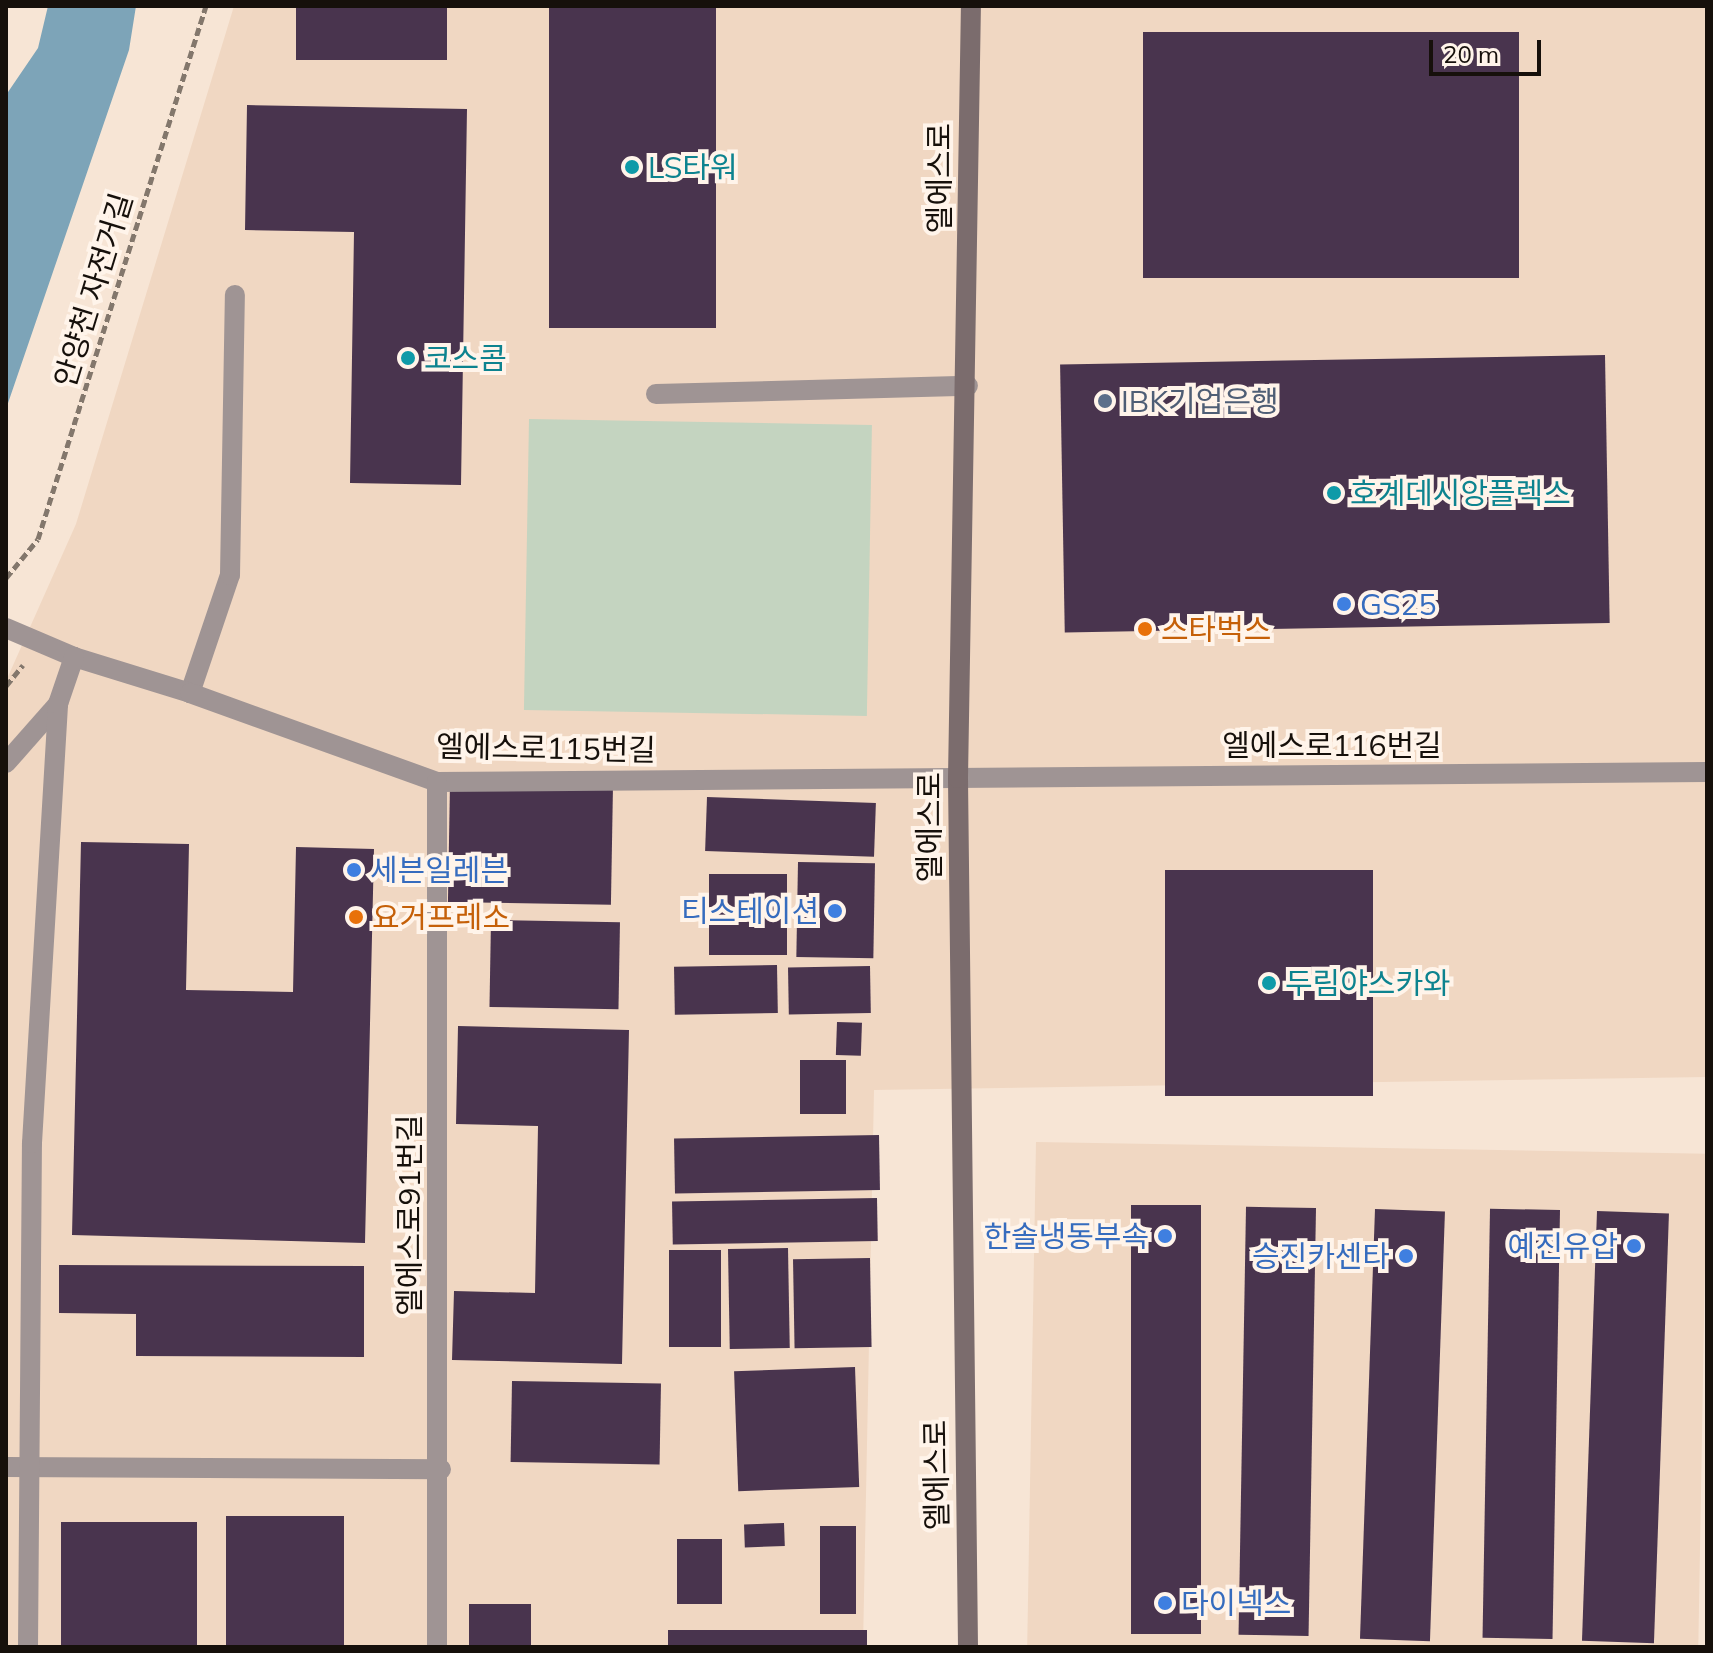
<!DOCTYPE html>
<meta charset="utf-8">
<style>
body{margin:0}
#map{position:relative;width:1713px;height:1653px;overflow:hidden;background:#f7e5d5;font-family:Mulish,"Noto Sans KR",sans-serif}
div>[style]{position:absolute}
.built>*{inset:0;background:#f0d7c2;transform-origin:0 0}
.green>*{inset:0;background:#c4d4c0;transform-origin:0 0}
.water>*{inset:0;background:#7da4b8}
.building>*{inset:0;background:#49344e;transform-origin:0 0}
.path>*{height:5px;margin-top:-2.5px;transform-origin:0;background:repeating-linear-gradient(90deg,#83776c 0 8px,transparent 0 12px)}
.lane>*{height:20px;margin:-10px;padding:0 10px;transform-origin:10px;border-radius:10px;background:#9f9494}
.street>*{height:20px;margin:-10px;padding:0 10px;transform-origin:10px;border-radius:10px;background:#9f9494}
.secondary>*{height:20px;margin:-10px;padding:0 10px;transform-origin:10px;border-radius:10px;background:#7b6c6d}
.dots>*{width:22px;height:22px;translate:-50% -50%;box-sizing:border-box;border:4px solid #fff4ea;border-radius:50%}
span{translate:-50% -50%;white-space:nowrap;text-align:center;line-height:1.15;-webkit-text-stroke:8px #fff4ea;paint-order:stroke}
.culture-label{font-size:30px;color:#0d838f}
.left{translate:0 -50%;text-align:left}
.street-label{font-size:30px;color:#16100b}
.service-label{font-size:30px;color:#4e5e75}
.shop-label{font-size:30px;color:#366cbe}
.right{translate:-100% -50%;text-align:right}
.food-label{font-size:30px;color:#c56008}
.frame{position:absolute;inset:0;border:8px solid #16100b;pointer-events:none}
.scale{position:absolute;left:1429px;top:40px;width:112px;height:36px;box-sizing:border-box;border:4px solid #16100b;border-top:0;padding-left:10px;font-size:24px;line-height:28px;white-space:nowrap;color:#16100b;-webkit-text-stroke:6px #fff4ea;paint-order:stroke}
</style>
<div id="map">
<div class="built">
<i style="clip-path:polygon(234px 6px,1707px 6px,1707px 1077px,874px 1090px,863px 1647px,6px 1647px,6px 681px,76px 524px)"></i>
<i style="left:1036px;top:1142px;width:671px;height:505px;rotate:1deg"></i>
</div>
<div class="green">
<i style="left:529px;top:419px;width:343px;height:291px;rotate:1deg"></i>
</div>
<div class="water">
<i style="clip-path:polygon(48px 6px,136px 6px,129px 50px,6px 409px,6px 95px,38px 48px)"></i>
</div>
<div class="building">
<i style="left:296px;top:6px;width:151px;height:54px"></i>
<i style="left:549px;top:6px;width:167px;height:322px"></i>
<i style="left:1519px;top:32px;width:246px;height:376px;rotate:90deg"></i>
<i style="clip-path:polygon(247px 105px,467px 109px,461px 485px,350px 483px,354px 232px,245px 230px)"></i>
<i style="left:1605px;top:355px;width:268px;height:545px;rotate:89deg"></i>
<i style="left:450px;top:784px;width:163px;height:118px;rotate:1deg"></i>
<i style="left:707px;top:797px;width:169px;height:54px;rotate:2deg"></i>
<i style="clip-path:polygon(81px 842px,189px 844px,186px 990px,293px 992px,296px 847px,374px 849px,365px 1243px,72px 1235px)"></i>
<i style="left:798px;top:862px;width:77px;height:95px;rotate:1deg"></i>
<i style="left:1165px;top:870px;width:208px;height:226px"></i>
<i style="left:709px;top:874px;width:78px;height:81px"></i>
<i style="left:491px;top:920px;width:129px;height:87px;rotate:1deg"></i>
<i style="left:777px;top:965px;width:48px;height:103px;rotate:89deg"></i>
<i style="left:870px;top:966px;width:47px;height:82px;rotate:89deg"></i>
<i style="left:837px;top:1022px;width:25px;height:33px;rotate:2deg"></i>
<i style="clip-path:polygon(458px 1026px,629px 1030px,622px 1364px,452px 1360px,454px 1291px,535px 1293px,538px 1126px,456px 1124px)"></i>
<i style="left:846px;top:1060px;width:54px;height:46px;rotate:90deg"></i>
<i style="left:879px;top:1135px;width:55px;height:205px;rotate:89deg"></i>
<i style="left:877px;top:1198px;width:43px;height:205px;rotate:89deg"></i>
<i style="left:1131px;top:1205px;width:70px;height:429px"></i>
<i style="left:1316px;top:1208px;width:428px;height:70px;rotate:91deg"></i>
<i style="left:1375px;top:1209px;width:70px;height:430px;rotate:2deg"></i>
<i style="left:1560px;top:1210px;width:429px;height:70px;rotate:91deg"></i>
<i style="left:1597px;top:1211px;width:72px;height:430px;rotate:2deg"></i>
<i style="left:788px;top:1248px;width:100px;height:60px;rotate:89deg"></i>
<i style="left:669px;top:1250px;width:52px;height:97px"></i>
<i style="left:870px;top:1258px;width:89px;height:77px;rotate:89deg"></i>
<i style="clip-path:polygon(59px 1265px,364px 1266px,364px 1357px,136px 1356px,136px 1314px,59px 1313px)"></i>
<i style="left:855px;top:1367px;width:120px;height:121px;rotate:88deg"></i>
<i style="left:512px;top:1381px;width:149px;height:81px;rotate:1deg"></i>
<i style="left:226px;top:1516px;width:118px;height:131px"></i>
<i style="left:61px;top:1522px;width:136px;height:125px"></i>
<i style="left:784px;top:1523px;width:23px;height:40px;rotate:88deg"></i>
<i style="left:820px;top:1526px;width:36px;height:88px"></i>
<i style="left:677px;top:1539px;width:45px;height:65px"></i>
<i style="left:469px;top:1604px;width:62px;height:43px"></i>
<i style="left:668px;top:1630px;width:199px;height:17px"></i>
</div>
<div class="path">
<i style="left:6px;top:578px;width:50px;rotate:-50.6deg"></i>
<i style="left:38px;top:539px;width:559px;rotate:-72.51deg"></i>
<i style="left:6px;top:686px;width:27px;rotate:-51deg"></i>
</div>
<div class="lane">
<i style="left:656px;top:394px;width:312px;rotate:-1.5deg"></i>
<i style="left:190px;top:693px;width:125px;rotate:-71.3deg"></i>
<i style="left:230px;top:575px;width:280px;rotate:-89deg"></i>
</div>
<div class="street">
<i style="left:6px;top:628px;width:74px;rotate:23.1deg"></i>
<i style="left:74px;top:657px;width:121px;rotate:17.2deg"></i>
<i style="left:190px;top:693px;width:263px;rotate:19.8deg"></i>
<i style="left:437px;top:782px;width:1270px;rotate:-0.45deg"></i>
<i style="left:6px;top:763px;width:79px;rotate:-48.6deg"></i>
<i style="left:6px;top:1467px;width:435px;rotate:0.3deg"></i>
<i style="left:28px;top:1647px;width:504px;rotate:-89.55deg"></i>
<i style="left:32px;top:1143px;width:440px;rotate:-86.6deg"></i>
<i style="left:58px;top:704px;width:50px;rotate:-71.2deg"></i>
<i style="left:437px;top:1647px;width:865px;rotate:-90deg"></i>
</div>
<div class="secondary">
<i style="left:968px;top:1647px;width:869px;rotate:-90.66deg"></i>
<i style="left:958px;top:778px;width:772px;rotate:-89.04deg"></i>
</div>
<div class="dots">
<i style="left:632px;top:167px;background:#0f9aa8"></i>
<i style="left:408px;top:358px;background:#0f9aa8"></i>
<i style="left:1105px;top:401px;background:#5c6f8a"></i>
<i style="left:1334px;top:493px;background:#0f9aa8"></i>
<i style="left:1344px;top:604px;background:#3f7fe0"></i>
<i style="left:1145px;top:629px;background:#e8710a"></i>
<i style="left:354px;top:870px;background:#3f7fe0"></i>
<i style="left:835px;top:911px;background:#3f7fe0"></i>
<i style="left:356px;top:917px;background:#e8710a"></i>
<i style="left:1269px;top:983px;background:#0f9aa8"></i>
<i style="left:1165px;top:1236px;background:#3f7fe0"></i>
<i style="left:1634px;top:1246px;background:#3f7fe0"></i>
<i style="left:1406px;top:1256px;background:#3f7fe0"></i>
<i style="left:1165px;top:1603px;background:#3f7fe0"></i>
</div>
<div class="culture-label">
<span class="left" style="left:648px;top:167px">LS타워</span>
<span class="left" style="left:424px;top:358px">코스콤</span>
<span class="left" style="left:1350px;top:493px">호계데시앙플렉스</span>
<span class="left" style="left:1285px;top:983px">두림야스카와</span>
</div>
<div class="street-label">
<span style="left:939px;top:178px;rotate:-90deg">엘에스로</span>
<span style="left:93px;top:290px;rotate:-73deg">안양천 자전거길</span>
<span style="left:1332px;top:745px">엘에스로116번길</span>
<span style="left:546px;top:748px;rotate:1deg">엘에스로115번길</span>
<span style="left:929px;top:827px;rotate:-90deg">엘에스로</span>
<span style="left:409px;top:1215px;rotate:-90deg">엘에스로91번길</span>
<span style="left:936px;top:1475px;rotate:-91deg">엘에스로</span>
</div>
<div class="service-label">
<span class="left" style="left:1121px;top:401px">IBK기업은행</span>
</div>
<div class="shop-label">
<span class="left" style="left:1360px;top:604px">GS25</span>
<span class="left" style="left:370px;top:870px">세븐일레븐</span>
<span class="right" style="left:819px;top:911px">티스테이션</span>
<span class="right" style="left:1149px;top:1236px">한솔냉동부속</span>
<span class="right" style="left:1618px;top:1246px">예진유압</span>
<span class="right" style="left:1390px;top:1256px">승진카센타</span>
<span class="left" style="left:1181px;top:1603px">다이넥스</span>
</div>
<div class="food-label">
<span class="left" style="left:1161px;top:629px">스타벅스</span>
<span class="left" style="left:372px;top:917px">요거프레소</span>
</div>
<div class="frame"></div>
<div class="scale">20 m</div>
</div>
